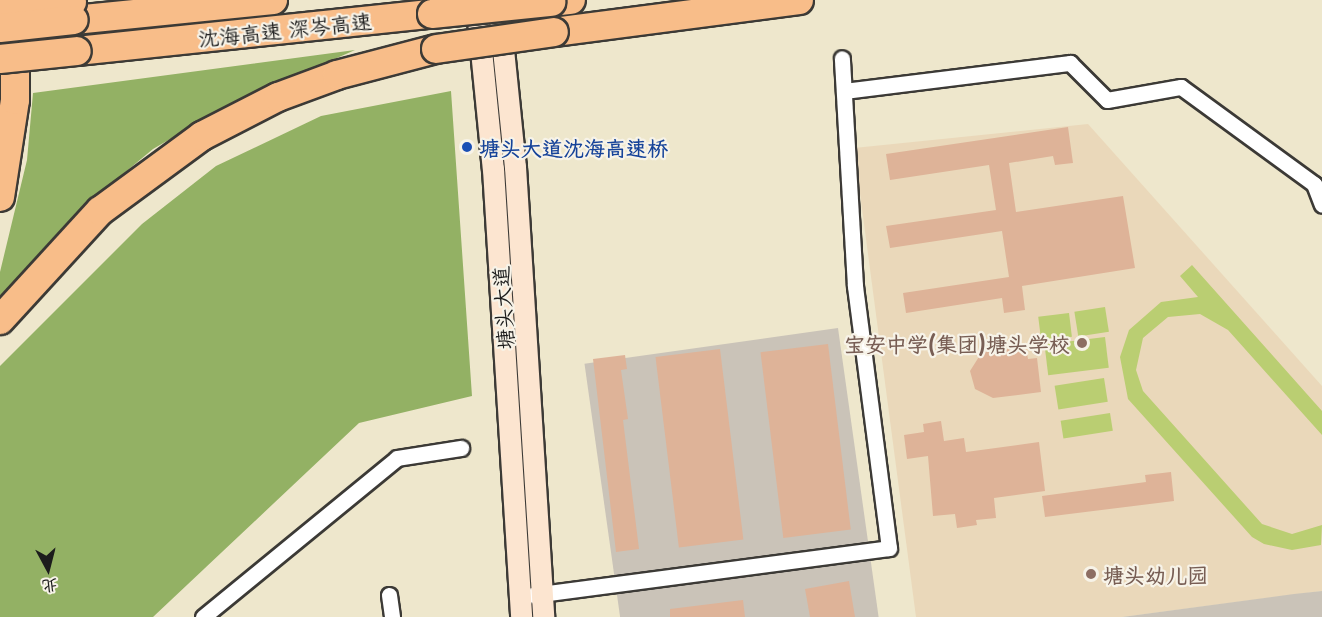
<!DOCTYPE html>
<meta charset="utf-8">
<style>
body{margin:0}
#map{position:relative;width:1322px;height:617px;overflow:hidden;background:#eee7cc;font-family:"Playpen Sans","LXGW WenKai TC",sans-serif}
div>[style]{position:absolute}
.built>*{inset:0;background:#ead8ba}
.industrial>*{inset:0;background:#cac3b8;transform-origin:0 0}
.green>*{inset:0;background:#bace72;transform-origin:0 0}
.forest>*{inset:0;background:#93b164}
.building>*{inset:0;background:#deb398;transform-origin:0 0}
.roads{filter:drop-shadow(2px 0 #3c3a36) drop-shadow(-2px 0 #3c3a36) drop-shadow(0 2px #3c3a36) drop-shadow(0 -2px #3c3a36)}
.street>*{height:15px;margin:-7.5px;padding:0 7.5px;transform-origin:7.5px;border-radius:7.5px;background:#fff}
.secondary>*{height:21px;margin:-10.5px;padding:0 10.5px;transform-origin:10.5px;border-radius:10.5px;background:#fce5d0}
.highway>*{height:28px;margin:-14px;padding:0 14px;transform-origin:14px;border-radius:14px;background:#f8bd89}
.bridges{filter:drop-shadow(2px 0 #3c3a36) drop-shadow(-2px 0 #3c3a36) drop-shadow(0 2px #3c3a36) drop-shadow(0 -2px #3c3a36)}
.highway-bridge>*{height:28px;margin:-14px;padding:0 14px;transform-origin:14px;border-radius:14px;background:#f8bd89}
.dots>*{width:16px;height:16px;translate:-50% -50%;box-sizing:border-box;border:3px solid #f7f3e8;border-radius:50%}
span{translate:-50% -50%;white-space:nowrap;text-align:center;line-height:1.15;-webkit-text-stroke:4.5px #f7f3e8;paint-order:stroke}
.street-label{font-size:21px;color:#1c1c1c}
.transit-label{font-size:21px;color:#164399;font-weight:700}
.left{translate:0 -50%;text-align:left}
.education-label{font-size:21px;color:#785e54;font-weight:700}
.right{translate:-100% -50%;text-align:right}
.north{position:absolute;left:18px;top:539px;width:60px;height:60px;-webkit-text-stroke:4px #f7f3e8;paint-order:stroke;rotate:173deg;font-size:16px;font-weight:700;line-height:24px;text-align:center;color:#1c1c1c}
.north::after{content:'';display:block;margin:auto;width:21px;height:27px;background:#1c1c1c;clip-path:polygon(50% 0,100% 100%,50% 72%,0 100%)}
</style>
<div id="map">
<div class="built">
<i style="clip-path:polygon(1088px 124px,1322px 386px,1322px 591px,1122px 617px,916px 617px,854px 148px)"></i>
</div>
<div class="industrial">
<i style="left:838px;top:328px;width:292px;height:256px;rotate:82deg"></i>
<i style="clip-path:polygon(1322px 591px,1322px 617px,1122px 617px,1294px 594px)"></i>
</div>
<div class="green">
<i style="clip-path:polygon(1192px 265px,1322px 411px,1322px 435px,1228px 330px,1200px 314px,1168px 317px,1143px 338px,1136px 370px,1143px 391px,1262px 524px,1292px 534px,1322px 525px,1321px 545px,1292px 550px,1264px 544px,1252px 537px,1128px 399px,1120px 357px,1129px 330px,1161px 302px,1198px 297px,1180px 276px)"></i>
<i style="left:1105px;top:307px;width:25px;height:31px;rotate:81deg"></i>
<i style="left:1069px;top:313px;width:24px;height:31px;rotate:83deg"></i>
<i style="left:1105px;top:337px;width:31px;height:61px;rotate:83deg"></i>
<i style="left:1104px;top:378px;width:24px;height:50px;rotate:81deg"></i>
<i style="left:1110px;top:413px;width:18px;height:50px;rotate:81deg"></i>
</div>
<div class="forest">
<i style="clip-path:polygon(355px 50px,222px 109px,153px 149px,99px 194px,0 300px,0 272px,27px 160px,33px 93px)"></i>
<i style="clip-path:polygon(451px 91px,472px 396px,359px 423px,153px 617px,0 617px,0 366px,142px 224px,216px 166px,321px 116px)"></i>
</div>
<div class="building">
<i style="clip-path:polygon(1068px 127px,1073px 163px,1055px 165px,1053px 156px,1009px 163px,1016px 212px,1123px 196px,1135px 268px,1022px 286px,1025px 310px,1004px 313px,1002px 298px,906px 313px,903px 293px,1009px 277px,1002px 231px,890px 248px,886px 226px,996px 210px,989px 165px,890px 180px,886px 154px)"></i>
<i style="left:828px;top:344px;width:187px;height:68px;rotate:83deg"></i>
<i style="clip-path:polygon(1026px 347px,1028px 359px,1037px 358px,1041px 392px,993px 398px,975px 389px,970px 371px,982px 352px)"></i>
<i style="left:720px;top:349px;width:192px;height:65px;rotate:83deg"></i>
<i style="clip-path:polygon(625px 355px,627px 369px,621px 370px,628px 419px,623px 420px,639px 549px,616px 552px,593px 359px)"></i>
<i style="clip-path:polygon(941px 421px,944px 441px,964px 438px,966px 452px,1039px 442px,1045px 491px,994px 498px,996px 518px,976px 520px,977px 525px,957px 528px,955px 514px,933px 516px,928px 456px,907px 459px,904px 435px,924px 432px,923px 424px)"></i>
<i style="clip-path:polygon(1171px 472px,1174px 501px,1045px 517px,1042px 496px,1146px 482px,1145px 475px)"></i>
<i style="clip-path:polygon(849px 581px,855px 617px,810px 617px,805px 589px)"></i>
<i style="clip-path:polygon(743px 600px,745px 617px,670px 617px,670px 609px)"></i>
</div>
<div class="roads">
<div class="street">
<i style="left:844px;top:91px;width:228px;rotate:-7.1deg"></i>
<i style="left:1070px;top:63px;width:52px;rotate:45deg"></i>
<i style="left:1107px;top:100px;width:75px;rotate:-10deg"></i>
<i style="left:1181px;top:87px;width:165px;rotate:36.1deg"></i>
<i style="left:1314px;top:184px;width:22px;rotate:69deg"></i>
<i style="left:389px;top:595px;width:22px;rotate:82deg"></i>
<i style="left:533px;top:595px;width:359px;rotate:-7.5deg"></i>
<i style="left:889px;top:548px;width:264px;rotate:-97.4deg"></i>
<i style="left:855px;top:286px;width:228px;rotate:-93.3deg"></i>
<i style="left:203px;top:617px;width:251px;rotate:-39.3deg"></i>
<i style="left:397px;top:458px;width:65px;rotate:-8.9deg"></i>
</div>
<div class="secondary">
<i style="left:476px;top:0;width:170px;rotate:84.3deg"></i>
<i style="left:493px;top:169px;width:449px;rotate:86.4deg"></i>
<i style="left:498px;top:0;width:168px;rotate:84.2deg"></i>
<i style="left:515px;top:167px;width:451px;rotate:86.4deg"></i>
</div>
<div class="highway">
<i style="left:551px;top:2px;width:20px;rotate:-6deg"></i>
<i style="left:74px;top:20px;width:200px;rotate:-5.7deg"></i>
<i style="left:554px;top:32px;width:247px;rotate:-7.4deg"></i>
<i style="left:77px;top:51px;width:357px;rotate:-6deg"></i>
<i style="left:0;top:197px;width:98px;rotate:-81.2deg"></i>
<i style="left:15px;top:100px;width:98px;rotate:-90deg"></i>
<i style="left:0;top:320px;width:148px;rotate:-47.5deg"></i>
<i style="left:100px;top:211px;width:127px;rotate:-36.3deg"></i>
<i style="left:202px;top:136px;width:85px;rotate:-27.2deg"></i>
<i style="left:278px;top:97px;width:63px;rotate:-20.4deg"></i>
<i style="left:337px;top:75px;width:102px;rotate:-14.7deg"></i>
</div>
</div>
<div class="bridges">
<div class="highway-bridge">
<i style="left:0;top:3px;width:72px;rotate:-0.8deg"></i>
<i style="left:432px;top:14px;width:120px;rotate:-5.8deg"></i>
<i style="left:0;top:28px;width:74px;rotate:-6.2deg"></i>
<i style="left:436px;top:49px;width:119px;rotate:-8.2deg"></i>
<i style="left:0;top:59px;width:77px;rotate:-5.9deg"></i>
</div>
</div>
<div class="dots">
<i style="left:467px;top:147px;background:#1a4fb4"></i>
<i style="left:1082px;top:343px;background:#8d6e63"></i>
<i style="left:1091px;top:574px;background:#8d6e63"></i>
</div>
<div class="street-label">
<span style="left:285px;top:29px;rotate:-6deg">沈海高速 深岑高速</span>
<span style="left:502px;top:308px;rotate:-94deg">塘头大道</span>
</div>
<div class="transit-label">
<span class="left" style="left:479px;top:147px">塘头大道沈海高速桥</span>
</div>
<div class="education-label">
<span class="right" style="left:1070px;top:343px">宝安中学(集团)塘头学校</span>
<span class="left" style="left:1103px;top:574px">塘头幼儿园</span>
</div>
<div class="north">北</div>
</div>
